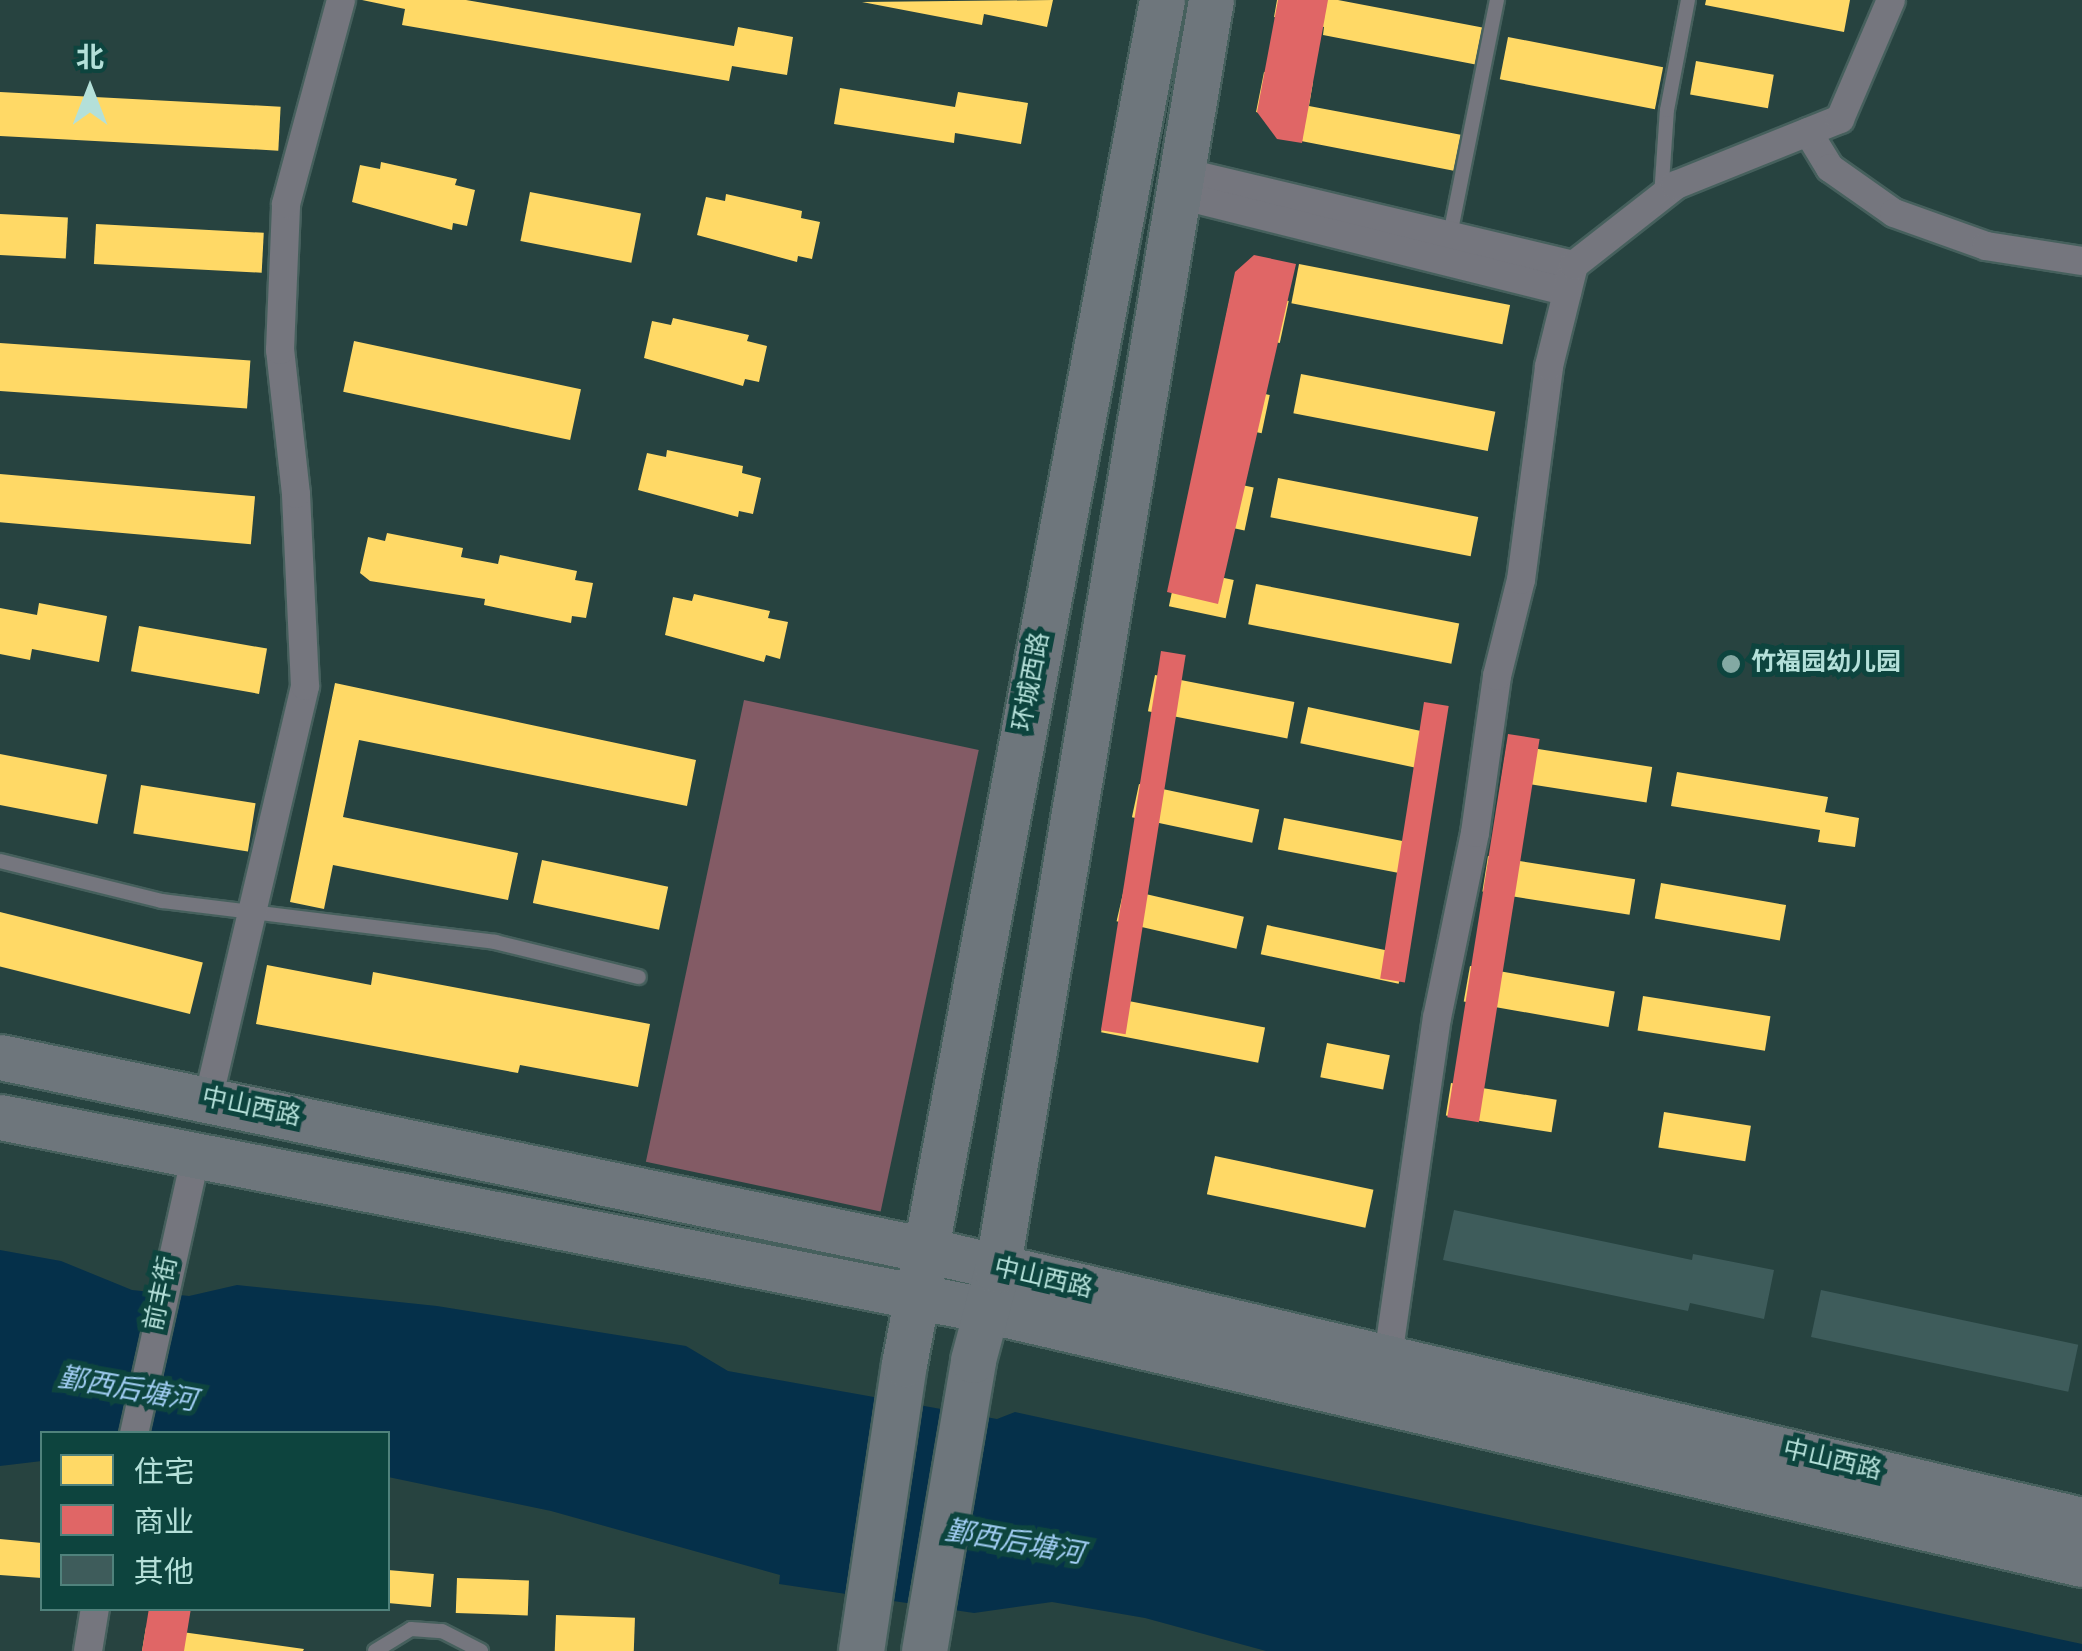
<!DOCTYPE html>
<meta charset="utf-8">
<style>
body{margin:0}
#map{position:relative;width:2082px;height:1651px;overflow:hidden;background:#274340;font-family:Overpass,"Noto Sans SC",sans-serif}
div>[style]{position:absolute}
.green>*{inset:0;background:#835b65;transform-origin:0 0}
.water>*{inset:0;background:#05304a}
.homes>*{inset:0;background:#ffd966;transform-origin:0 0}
.shops>*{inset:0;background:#e06666;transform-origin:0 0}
.building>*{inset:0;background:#3e5c5b;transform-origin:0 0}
.roads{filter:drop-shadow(2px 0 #46605d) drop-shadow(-2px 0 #46605d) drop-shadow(0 2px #46605d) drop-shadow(0 -2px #46605d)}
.lane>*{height:14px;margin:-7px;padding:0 7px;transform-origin:7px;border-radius:7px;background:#75767e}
.street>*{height:28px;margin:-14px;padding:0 14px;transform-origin:14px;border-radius:14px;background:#75767e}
.primary>*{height:45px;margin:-22.5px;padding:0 22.5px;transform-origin:22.5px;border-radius:22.5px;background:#6e767c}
.dots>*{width:28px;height:28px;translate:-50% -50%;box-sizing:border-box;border:5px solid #0d443e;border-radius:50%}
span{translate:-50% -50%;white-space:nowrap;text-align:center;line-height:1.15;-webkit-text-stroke:10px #0d443e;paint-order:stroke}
.poi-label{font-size:25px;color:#b4e0d9;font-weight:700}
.left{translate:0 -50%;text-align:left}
.street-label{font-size:25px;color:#b4e0d9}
.water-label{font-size:28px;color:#a1cdf3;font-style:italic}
.legend{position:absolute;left:40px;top:1431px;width:350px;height:180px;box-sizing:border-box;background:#0d443e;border:2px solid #50827c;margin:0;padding:12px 18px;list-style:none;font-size:30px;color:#b4e0d9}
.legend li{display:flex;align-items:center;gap:20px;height:50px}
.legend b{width:50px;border:2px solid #50827c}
.north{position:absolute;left:40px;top:40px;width:100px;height:100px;-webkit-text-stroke:8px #0d443e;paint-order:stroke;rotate:0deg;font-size:28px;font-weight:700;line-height:40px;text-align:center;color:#b4e0d9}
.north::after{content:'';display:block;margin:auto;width:35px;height:45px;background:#b4e0d9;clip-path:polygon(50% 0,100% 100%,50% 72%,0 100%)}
</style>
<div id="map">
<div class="green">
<i style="left:744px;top:700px;width:240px;height:472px;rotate:12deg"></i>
</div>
<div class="water">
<i style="clip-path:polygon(0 1250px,61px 1261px,132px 1290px,189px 1296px,237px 1285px,437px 1306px,686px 1346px,728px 1371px,997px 1419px,1015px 1412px,2082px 1644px,2082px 1651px,1266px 1651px,1145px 1618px,1052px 1602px,974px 1613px,779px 1584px,780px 1575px,551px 1511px,388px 1477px,388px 1434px,42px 1434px,42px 1461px,0 1466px)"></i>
</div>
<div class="homes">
<i style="clip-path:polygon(362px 0,466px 0,734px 46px,738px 27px,793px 37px,787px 75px,732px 66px,729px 81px,402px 25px,405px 9px)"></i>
<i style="clip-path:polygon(1053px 0,1047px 27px,984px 14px,982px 25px,862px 2px)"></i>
<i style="clip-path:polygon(1277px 0,1338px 0,1485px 28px,1478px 65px,1323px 35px,1324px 27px,1274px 17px)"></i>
<i style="clip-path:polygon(1706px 0,1850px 0,1844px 32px,1705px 5px)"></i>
<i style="left:1508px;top:37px;width:158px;height:43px;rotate:11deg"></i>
<i style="left:1696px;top:61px;width:79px;height:34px;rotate:10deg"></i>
<i style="clip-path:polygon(1264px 72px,1313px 82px,1309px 106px,1462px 135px,1455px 171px,1301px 141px,1305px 121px,1256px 112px)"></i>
<i style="clip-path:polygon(840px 88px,955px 107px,958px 92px,1028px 103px,1021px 144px,955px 133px,954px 143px,834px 124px)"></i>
<i style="left:0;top:92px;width:281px;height:44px;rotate:3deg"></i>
<i style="clip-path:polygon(381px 162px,457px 179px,455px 185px,475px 190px,467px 226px,453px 223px,452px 230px,352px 202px,360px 165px,380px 169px)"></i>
<i style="left:530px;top:192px;width:113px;height:50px;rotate:11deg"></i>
<i style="clip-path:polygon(726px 194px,802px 211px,801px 218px,820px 222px,812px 259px,798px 256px,797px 262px,697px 235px,706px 197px,725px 201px)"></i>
<i style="left:0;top:214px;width:68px;height:41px;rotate:3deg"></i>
<i style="left:96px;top:224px;width:168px;height:40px;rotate:3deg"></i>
<i style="left:1299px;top:264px;width:215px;height:40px;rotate:11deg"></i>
<i style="left:1232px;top:289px;width:58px;height:43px;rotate:12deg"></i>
<i style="clip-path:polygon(673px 318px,749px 335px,747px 341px,767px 346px,759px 382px,745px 379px,743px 386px,644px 358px,652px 321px,671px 325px)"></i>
<i style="left:354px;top:341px;width:232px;height:52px;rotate:12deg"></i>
<i style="left:0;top:343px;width:251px;height:48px;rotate:4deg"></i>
<i style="left:1301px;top:374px;width:198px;height:40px;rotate:11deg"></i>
<i style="left:1213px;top:383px;width:58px;height:39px;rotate:12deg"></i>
<i style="clip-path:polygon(667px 450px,743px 466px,742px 473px,761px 478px,753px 514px,739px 511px,738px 517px,638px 490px,647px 453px,666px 457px)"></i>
<i style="left:0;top:474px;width:256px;height:48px;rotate:5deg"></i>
<i style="left:1195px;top:475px;width:60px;height:44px;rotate:12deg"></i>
<i style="left:1278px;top:478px;width:204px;height:40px;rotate:11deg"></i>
<i style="clip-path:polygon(387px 533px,463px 548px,461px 557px,498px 564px,500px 555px,577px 571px,575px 580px,593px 583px,586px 618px,572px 616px,571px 623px,484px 605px,485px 599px,370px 581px,360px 573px,368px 537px,385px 541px)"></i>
<i style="left:1177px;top:568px;width:58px;height:39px;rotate:12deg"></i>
<i style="left:1256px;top:584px;width:207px;height:41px;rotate:11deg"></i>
<i style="clip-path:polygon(694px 594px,770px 611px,768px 618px,788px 622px,780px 659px,766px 655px,764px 662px,665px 635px,673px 597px,692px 601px)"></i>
<i style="clip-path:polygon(39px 603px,107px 616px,99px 662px,32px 649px,30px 660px,0 654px,0 608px,37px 615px)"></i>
<i style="left:139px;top:626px;width:130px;height:46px;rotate:10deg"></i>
<i style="left:1155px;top:675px;width:142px;height:37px;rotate:11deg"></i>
<i style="clip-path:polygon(335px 683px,696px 760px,687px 806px,359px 740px,343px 817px,518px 853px,508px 900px,333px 865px,324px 909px,290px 902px)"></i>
<i style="left:1308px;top:707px;width:136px;height:37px;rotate:12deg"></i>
<i style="left:1507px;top:744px;width:147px;height:36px;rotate:9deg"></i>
<i style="left:0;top:754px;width:109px;height:50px;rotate:11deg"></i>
<i style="clip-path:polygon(1677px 772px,1828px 797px,1825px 812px,1859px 818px,1855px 847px,1818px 842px,1820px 830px,1671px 806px)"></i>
<i style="left:1139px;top:784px;width:123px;height:34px;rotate:12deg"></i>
<i style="left:141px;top:785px;width:116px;height:49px;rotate:9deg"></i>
<i style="left:1284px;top:818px;width:143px;height:32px;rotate:11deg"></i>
<i style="left:1488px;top:856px;width:149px;height:36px;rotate:9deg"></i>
<i style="left:542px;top:860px;width:129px;height:44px;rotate:12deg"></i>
<i style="left:1661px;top:883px;width:127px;height:36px;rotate:10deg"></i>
<i style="left:1124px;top:889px;width:123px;height:33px;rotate:13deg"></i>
<i style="left:0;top:912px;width:209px;height:53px;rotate:14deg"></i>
<i style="left:1267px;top:925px;width:141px;height:30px;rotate:12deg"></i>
<i style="clip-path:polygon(267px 965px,371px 985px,373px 972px,650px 1024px,638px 1087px,520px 1065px,518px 1073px,256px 1024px)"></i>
<i style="left:1470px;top:966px;width:147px;height:36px;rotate:10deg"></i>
<i style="left:1643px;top:996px;width:129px;height:35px;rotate:9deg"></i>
<i style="left:1108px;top:997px;width:160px;height:36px;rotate:11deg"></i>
<i style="left:1327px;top:1043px;width:64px;height:35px;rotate:11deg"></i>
<i style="left:1451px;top:1083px;width:107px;height:33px;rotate:9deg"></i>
<i style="left:1664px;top:1112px;width:88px;height:36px;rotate:9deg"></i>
<i style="left:1215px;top:1156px;width:162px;height:39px;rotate:12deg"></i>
<i style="clip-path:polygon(0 1539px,42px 1543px,42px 1578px,0 1575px)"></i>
<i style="left:388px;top:1570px;width:46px;height:33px;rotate:5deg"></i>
<i style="left:457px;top:1578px;width:72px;height:35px;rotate:2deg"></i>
<i style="left:556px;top:1615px;width:79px;height:36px;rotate:2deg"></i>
<i style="clip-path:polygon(146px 1627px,304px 1649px,303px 1651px,142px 1651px)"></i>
</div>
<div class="shops">
<i style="clip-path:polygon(1278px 0,1328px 0,1302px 143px,1277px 139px,1257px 112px)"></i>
<i style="clip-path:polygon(1254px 255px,1296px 264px,1218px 604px,1167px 592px,1235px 272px)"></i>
<i style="left:1161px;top:651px;width:25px;height:384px;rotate:9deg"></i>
<i style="left:1424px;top:702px;width:25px;height:280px;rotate:9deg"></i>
<i style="left:1508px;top:734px;width:32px;height:388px;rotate:9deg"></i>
<i style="clip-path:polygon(149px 1608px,191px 1608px,184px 1651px,142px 1651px)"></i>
</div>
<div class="building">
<i style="clip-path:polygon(1454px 1210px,1692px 1260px,1693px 1254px,1774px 1270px,1764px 1319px,1690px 1303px,1688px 1311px,1443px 1260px)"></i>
<i style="left:1821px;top:1290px;width:263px;height:48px;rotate:12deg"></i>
</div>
<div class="roads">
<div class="lane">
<i style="left:1661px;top:197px;width:87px;rotate:-86.1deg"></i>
<i style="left:1667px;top:110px;width:112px;rotate:-79.2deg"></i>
<i style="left:1450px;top:235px;width:240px;rotate:-78.7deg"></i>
<i style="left:0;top:861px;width:167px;rotate:13.9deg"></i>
<i style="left:162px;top:901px;width:336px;rotate:7deg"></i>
<i style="left:495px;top:942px;width:148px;rotate:13.7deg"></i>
<i style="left:375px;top:1651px;width:42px;rotate:-31.4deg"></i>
<i style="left:411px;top:1629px;width:31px;rotate:4deg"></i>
<i style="left:442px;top:1631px;width:44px;rotate:27.1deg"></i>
</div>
<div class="street">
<i style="left:1808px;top:132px;width:42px;rotate:58.6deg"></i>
<i style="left:1830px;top:168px;width:78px;rotate:35.1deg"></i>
<i style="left:1894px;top:213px;width:98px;rotate:19.7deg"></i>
<i style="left:1986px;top:246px;width:97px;rotate:8.9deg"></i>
<i style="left:1183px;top:172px;width:402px;rotate:13.4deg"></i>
<i style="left:1179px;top:195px;width:400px;rotate:14deg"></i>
<i style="left:208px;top:1100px;width:425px;rotate:-76.8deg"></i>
<i style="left:305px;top:686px;width:192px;rotate:-92.7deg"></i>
<i style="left:296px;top:494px;width:145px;rotate:-96.3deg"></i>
<i style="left:280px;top:350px;width:146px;rotate:-87.6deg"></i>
<i style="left:286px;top:204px;width:211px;rotate:-74.9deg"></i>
<i style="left:1388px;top:1357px;width:343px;rotate:-81.8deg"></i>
<i style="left:1437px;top:1018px;width:189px;rotate:-78.4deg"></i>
<i style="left:1475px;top:833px;width:159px;rotate:-82deg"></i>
<i style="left:1497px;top:676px;width:99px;rotate:-76deg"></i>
<i style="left:1521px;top:580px;width:216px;rotate:-82.5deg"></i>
<i style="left:1549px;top:366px;width:104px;rotate:-76.1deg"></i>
<i style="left:1574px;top:265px;width:130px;rotate:-38.1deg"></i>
<i style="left:1676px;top:185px;width:177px;rotate:-21.9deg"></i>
<i style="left:1840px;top:119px;width:129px;rotate:-66.8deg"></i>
<i style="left:134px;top:1434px;width:286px;rotate:-77.5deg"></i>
<i style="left:88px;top:1651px;width:44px;rotate:-80.8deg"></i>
</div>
<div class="primary">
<i style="left:0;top:1057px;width:946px;rotate:11.77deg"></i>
<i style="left:926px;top:1250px;width:1187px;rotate:13.15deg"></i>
<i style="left:0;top:1117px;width:1005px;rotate:11.08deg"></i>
<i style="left:986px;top:1310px;width:1125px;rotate:13.05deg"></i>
<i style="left:861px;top:1651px;width:290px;rotate:-81.5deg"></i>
<i style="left:904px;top:1364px;width:1388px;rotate:-79.29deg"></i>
<i style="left:924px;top:1651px;width:295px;rotate:-80.4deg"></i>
<i style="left:973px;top:1360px;width:93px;rotate:-75.1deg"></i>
<i style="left:997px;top:1270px;width:1288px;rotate:-80.44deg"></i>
</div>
</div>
<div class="dots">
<i style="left:1731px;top:664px;background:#83a9a3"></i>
</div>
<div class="poi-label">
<span class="left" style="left:1751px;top:664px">竹福园幼儿园</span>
</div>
<div class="street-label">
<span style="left:1033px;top:682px;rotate:-79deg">环城西路</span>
<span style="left:251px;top:1109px;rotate:12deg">中山西路</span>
<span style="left:1043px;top:1280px;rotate:13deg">中山西路</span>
<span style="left:163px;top:1294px;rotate:-78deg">前丰街</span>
<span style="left:1832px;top:1462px;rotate:13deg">中山西路</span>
</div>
<div class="water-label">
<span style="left:127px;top:1391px;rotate:10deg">鄞西后塘河</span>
<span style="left:1014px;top:1544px;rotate:10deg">鄞西后塘河</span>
</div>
<ul class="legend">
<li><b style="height:28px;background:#ffd966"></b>住宅</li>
<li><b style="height:28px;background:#e06666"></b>商业</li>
<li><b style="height:28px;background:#3e5c5b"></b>其他</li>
</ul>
<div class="north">北</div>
</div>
